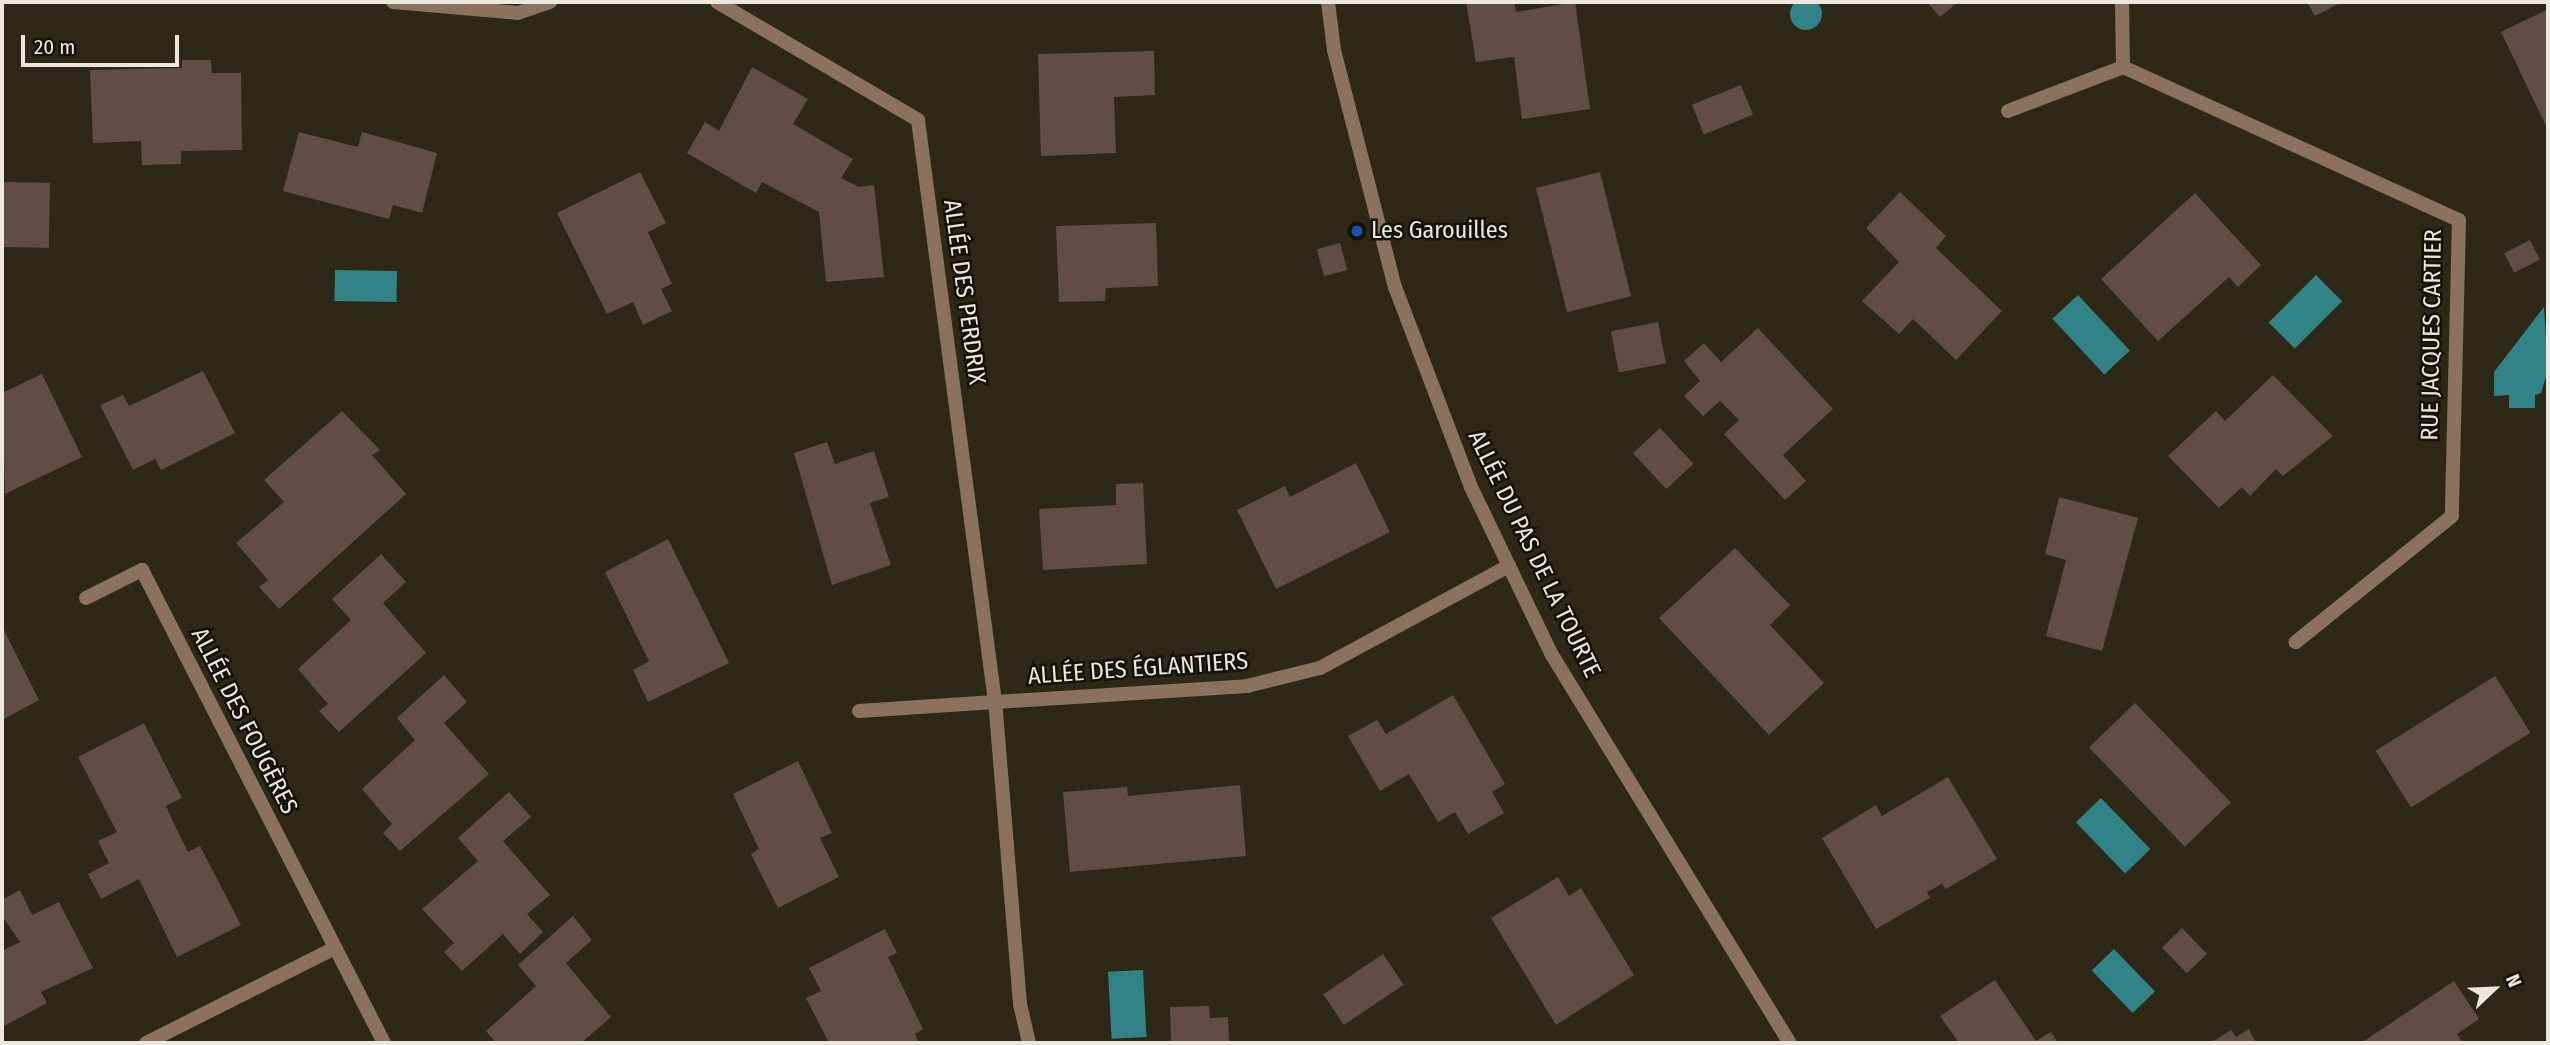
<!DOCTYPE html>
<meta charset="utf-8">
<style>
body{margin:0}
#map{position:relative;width:2550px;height:1045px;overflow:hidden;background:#2e2816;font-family:"Fira Sans Condensed",sans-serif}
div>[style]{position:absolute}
.water>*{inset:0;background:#328387;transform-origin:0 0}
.round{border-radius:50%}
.building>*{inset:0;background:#614d43;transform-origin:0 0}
.service>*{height:14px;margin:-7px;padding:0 7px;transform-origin:7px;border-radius:7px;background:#8b715e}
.minor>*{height:14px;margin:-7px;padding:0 7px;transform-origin:7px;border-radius:7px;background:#8b715e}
.dots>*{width:19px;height:19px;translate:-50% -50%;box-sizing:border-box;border:4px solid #141109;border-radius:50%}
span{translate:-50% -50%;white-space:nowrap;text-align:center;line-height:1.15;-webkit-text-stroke:5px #141109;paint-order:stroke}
.poi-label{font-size:24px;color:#ece8dd}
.left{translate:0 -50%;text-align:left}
.street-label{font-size:24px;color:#ece8dd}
.frame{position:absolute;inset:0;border:4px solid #ece8dd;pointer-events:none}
.north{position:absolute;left:2459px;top:954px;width:70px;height:70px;-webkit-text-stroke:5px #141109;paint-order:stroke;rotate:67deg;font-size:19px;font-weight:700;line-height:28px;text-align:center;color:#ece8dd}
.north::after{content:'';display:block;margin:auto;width:24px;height:32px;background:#ece8dd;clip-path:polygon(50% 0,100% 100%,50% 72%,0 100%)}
.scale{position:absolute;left:21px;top:35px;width:158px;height:32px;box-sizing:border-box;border:4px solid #ece8dd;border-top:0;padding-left:9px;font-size:21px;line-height:24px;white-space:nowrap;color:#ece8dd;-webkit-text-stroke:5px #141109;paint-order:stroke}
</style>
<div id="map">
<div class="water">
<i class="round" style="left:1790px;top:-2px;width:32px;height:32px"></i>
<i style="left:335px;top:270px;width:62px;height:31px;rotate:1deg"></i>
<i style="left:2316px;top:275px;width:37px;height:67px;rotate:45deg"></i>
<i style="left:2078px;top:295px;width:76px;height:35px;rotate:47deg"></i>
<i style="clip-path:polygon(2544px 307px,2548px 370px,2541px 393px,2535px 395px,2535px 408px,2509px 408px,2509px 395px,2494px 396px,2494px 372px)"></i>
<i style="left:2101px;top:798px;width:71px;height:35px;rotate:46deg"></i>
<i style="left:2114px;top:949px;width:59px;height:31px;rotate:46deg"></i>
<i style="left:1143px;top:970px;width:67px;height:35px;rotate:87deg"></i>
</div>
<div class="building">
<i style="clip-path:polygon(1466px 2px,1514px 2px,1516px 12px,1575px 2px,1590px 109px,1522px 119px,1514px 57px,1476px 62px)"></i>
<i style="clip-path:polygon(1927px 2px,1958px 2px,1940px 17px)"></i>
<i style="clip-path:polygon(2307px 2px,2342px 2px,2315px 16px)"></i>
<i style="clip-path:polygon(2548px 9px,2548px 130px,2501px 32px)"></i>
<i style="clip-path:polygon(1154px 51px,1155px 95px,1114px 97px,1116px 153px,1041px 156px,1038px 54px)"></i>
<i style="clip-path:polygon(182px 60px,211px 60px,212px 73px,241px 73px,242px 150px,181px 151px,181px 164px,142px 165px,141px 141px,93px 143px,90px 70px,182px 68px)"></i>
<i style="clip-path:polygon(752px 67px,808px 99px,793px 124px,853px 159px,841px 178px,859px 187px,874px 185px,884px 277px,826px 282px,819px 212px,762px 182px,756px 193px,687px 153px,705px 122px,719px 131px)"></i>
<i style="left:1741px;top:85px;width:32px;height:53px;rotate:68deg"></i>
<i style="clip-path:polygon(299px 132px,358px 147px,362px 132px,437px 153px,422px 213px,393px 205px,389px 219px,283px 191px)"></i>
<i style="clip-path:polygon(640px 172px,666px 223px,648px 232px,672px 284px,661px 289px,672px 311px,643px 325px,633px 302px,607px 314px,557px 213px)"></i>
<i style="left:1600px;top:172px;width:128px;height:66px;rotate:76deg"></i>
<i style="left:2px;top:182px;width:48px;height:65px;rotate:1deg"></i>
<i style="clip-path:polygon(1900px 192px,1946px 236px,1936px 248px,2002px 311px,1956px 360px,1913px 319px,1899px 334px,1862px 301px,1899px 262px,1866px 228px)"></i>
<i style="clip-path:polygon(2195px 193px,2261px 265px,2238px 287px,2229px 277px,2158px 341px,2101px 279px)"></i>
<i style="clip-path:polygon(1156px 223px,1158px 286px,1106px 288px,1105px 301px,1059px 302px,1056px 226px)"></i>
<i style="left:2530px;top:240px;width:22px;height:29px;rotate:63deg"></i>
<i style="left:1340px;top:243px;width:28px;height:24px;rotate:75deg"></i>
<i style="left:1658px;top:322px;width:42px;height:48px;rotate:79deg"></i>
<i style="clip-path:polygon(1758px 328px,1833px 409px,1783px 455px,1806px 481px,1785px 500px,1724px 434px,1739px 420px,1720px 401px,1703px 416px,1684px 396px,1700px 381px,1684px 361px,1704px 343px,1721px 362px)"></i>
<i style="clip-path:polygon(203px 371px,235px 433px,161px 470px,155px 459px,133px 470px,100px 405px,123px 395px,129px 406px)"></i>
<i style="clip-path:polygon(42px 374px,82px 457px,5px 494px,2px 393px)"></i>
<i style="clip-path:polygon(2273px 375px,2333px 436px,2283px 476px,2276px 469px,2250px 496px,2242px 487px,2219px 508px,2168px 456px,2216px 411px,2225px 421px)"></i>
<i style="clip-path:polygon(342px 411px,380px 450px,372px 455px,406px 494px,279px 609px,259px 587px,268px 580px,236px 543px,284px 502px,264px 480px)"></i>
<i style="left:1660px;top:428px;width:49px;height:37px;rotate:47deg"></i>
<i style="clip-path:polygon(827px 442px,835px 464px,874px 451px,889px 497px,870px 503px,891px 565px,832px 585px,794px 453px)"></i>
<i style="clip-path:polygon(1356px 463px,1390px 532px,1276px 589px,1237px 510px,1285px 486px,1290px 497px)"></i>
<i style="clip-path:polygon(1143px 483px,1147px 564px,1043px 570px,1039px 509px,1116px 505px,1116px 484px)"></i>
<i style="clip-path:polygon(2059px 497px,2138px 518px,2102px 651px,2046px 636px,2066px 560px,2045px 554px)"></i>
<i style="clip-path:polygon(668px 539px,729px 663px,648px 702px,633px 670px,649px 661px,605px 572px)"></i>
<i style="clip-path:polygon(1735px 548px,1790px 605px,1770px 625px,1824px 683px,1769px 735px,1659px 618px)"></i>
<i style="clip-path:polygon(381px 554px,406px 582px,383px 603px,426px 653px,339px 732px,319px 711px,328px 704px,298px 669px,351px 620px,332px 599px)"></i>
<i style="clip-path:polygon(2px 626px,39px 700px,2px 720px)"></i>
<i style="clip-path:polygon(444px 675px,467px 702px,444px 723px,489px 774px,400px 851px,383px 833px,392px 824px,362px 789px,415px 740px,397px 718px)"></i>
<i style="left:2495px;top:676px;width:67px;height:141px;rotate:58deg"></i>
<i style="clip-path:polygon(1453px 695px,1505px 784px,1492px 792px,1504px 813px,1468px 834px,1455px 812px,1438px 822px,1409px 774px,1380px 791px,1348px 736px,1377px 720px,1386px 734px)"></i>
<i style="left:2135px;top:703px;width:138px;height:64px;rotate:46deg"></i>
<i style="clip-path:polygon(144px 723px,182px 798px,166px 806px,177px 830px,188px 852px,200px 846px,241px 925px,177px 957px,139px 879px,101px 899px,88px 874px,109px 863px,98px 841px,117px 832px,78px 757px)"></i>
<i style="clip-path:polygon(798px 761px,832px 833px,820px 838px,839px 877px,778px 908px,751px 854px,759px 849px,733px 794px)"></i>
<i style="clip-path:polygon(1948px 777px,1997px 859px,1946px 889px,1942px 884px,1927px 892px,1930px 898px,1876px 929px,1822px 838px,1876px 805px,1882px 816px)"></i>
<i style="clip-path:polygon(1240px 785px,1246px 856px,1070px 872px,1063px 792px,1127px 787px,1128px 796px)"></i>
<i style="clip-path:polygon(509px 792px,531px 817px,503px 841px,550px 895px,527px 914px,543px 932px,520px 954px,503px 934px,462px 971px,444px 952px,454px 943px,422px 909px,478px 861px,458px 838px)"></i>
<i style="clip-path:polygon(1558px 877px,1569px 896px,1581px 888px,1634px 975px,1556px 1025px,1491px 918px)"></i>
<i style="clip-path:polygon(20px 890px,32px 915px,59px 902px,93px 968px,41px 992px,47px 1003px,2px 1027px,2px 951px,20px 942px,2px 916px,2px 900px)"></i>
<i style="clip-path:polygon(573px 916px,592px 940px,566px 963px,611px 1017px,581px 1043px,496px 1043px,486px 1031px,536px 986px,518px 965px)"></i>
<i style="left:2182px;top:928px;width:36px;height:28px;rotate:46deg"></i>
<i style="clip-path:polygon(885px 929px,897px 953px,888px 957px,923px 1029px,915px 1034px,919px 1043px,829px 1043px,806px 998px,821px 991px,809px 968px)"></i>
<i style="left:1383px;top:954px;width:37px;height:72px;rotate:56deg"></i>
<i style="clip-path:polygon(1995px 980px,2036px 1041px,2051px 1032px,2058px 1043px,1959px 1043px,1940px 1016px)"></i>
<i style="clip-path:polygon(2454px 981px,2479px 1019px,2457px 1034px,2463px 1043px,2361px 1043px)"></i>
<i style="clip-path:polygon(1209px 1006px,1210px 1018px,1228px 1017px,1229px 1043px,1171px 1043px,1170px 1007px)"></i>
<i style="clip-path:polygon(2249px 1029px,2256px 1043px,2210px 1043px,2231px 1030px,2236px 1037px)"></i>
</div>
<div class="service">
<i style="left:717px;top:2px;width:233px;rotate:30.4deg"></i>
<i style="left:918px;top:120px;width:587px;rotate:82.46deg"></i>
</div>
<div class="minor">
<i style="left:393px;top:2px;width:125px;rotate:5deg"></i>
<i style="left:518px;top:13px;width:34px;rotate:-19deg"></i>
<i style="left:1328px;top:2px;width:48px;rotate:82.9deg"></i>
<i style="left:1334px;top:50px;width:245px;rotate:75.6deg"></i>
<i style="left:1395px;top:287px;width:214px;rotate:69.2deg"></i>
<i style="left:1471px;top:487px;width:187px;rotate:64.3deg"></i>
<i style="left:1552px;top:655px;width:455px;rotate:58.5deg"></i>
<i style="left:2122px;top:2px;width:65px;rotate:89.1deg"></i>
<i style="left:2123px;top:67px;width:369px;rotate:24.5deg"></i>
<i style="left:2459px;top:220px;width:296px;rotate:91.4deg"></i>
<i style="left:2452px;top:516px;width:201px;rotate:141.1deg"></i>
<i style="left:2008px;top:111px;width:123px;rotate:-20.9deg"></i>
<i style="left:86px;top:598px;width:63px;rotate:-26.6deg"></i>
<i style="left:142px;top:570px;width:531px;rotate:62.9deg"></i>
<i style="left:859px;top:711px;width:136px;rotate:-3.8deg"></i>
<i style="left:146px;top:1043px;width:212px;rotate:-26.7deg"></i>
<i style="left:1029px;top:1043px;width:40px;rotate:-103deg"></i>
<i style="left:1020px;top:1004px;width:303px;rotate:-94.7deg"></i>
<i style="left:995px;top:702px;width:253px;rotate:-3.6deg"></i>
<i style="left:1247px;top:686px;width:75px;rotate:-13.9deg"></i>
<i style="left:1320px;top:668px;width:215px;rotate:-28.4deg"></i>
</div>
<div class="dots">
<i style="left:1357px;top:231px;background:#1a4fb4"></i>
</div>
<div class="poi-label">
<span class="left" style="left:1371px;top:231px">Les Garouilles</span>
</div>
<div class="street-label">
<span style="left:964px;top:292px;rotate:82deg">ALLÉE DES PERDRIX</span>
<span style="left:2432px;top:335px;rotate:-89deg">RUE JACQUES CARTIER</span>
<span style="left:1534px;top:554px;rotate:64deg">ALLÉE DU PAS DE LA TOURTE</span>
<span style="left:1138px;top:669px;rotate:-4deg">ALLÉE DES ÉGLANTIERS</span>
<span style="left:244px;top:721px;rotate:63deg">ALLÉE DES FOUGÈRES</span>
</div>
<div class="frame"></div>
<div class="north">N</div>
<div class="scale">20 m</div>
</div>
